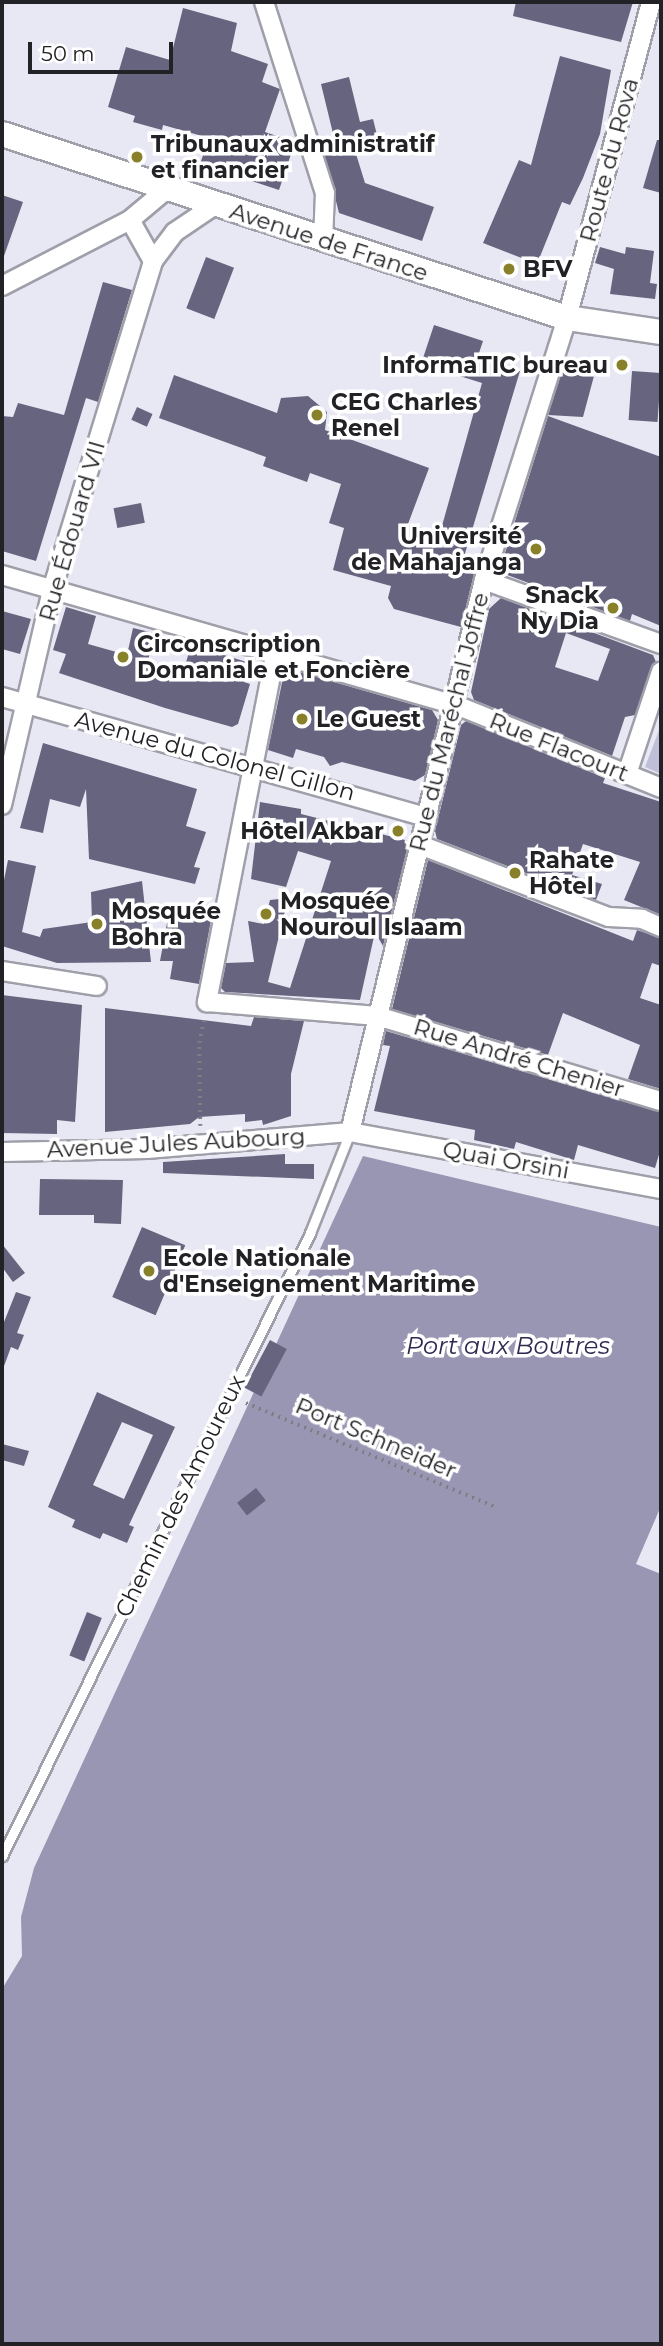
<!DOCTYPE html>
<meta charset="utf-8">
<style>
body{margin:0}
#map{position:relative;width:663px;height:2346px;overflow:hidden;background:#e8e8f4;font-family:Montserrat,sans-serif}
div>[style]{position:absolute}
.green>*{inset:0;background:#c0bfd8}
.water>*{inset:0;background:#9896b2}
.building>*{inset:0;background:#66647e;transform-origin:0 0}
.path>*{height:3.5px;margin-top:-1.75px;transform-origin:0;background:repeating-linear-gradient(90deg,#7d7d85 0 2px,transparent 0 7px)}
.roads{filter:drop-shadow(2px 0 #9f9faa) drop-shadow(-2px 0 #9f9faa) drop-shadow(0 2px #9f9faa) drop-shadow(0 -2px #9f9faa)}
.service>*{height:9px;margin:-4.5px;padding:0 4.5px;transform-origin:4.5px;border-radius:4.5px;background:#fff}
.minor>*{height:18px;margin:-9px;padding:0 9px;transform-origin:9px;border-radius:9px;background:#fff}
.secondary>*{height:24px;margin:-12px;padding:0 12px;transform-origin:12px;border-radius:12px;background:#fff}
.dots>*{width:19px;height:19px;translate:-50% -50%;box-sizing:border-box;border:4px solid #fff;border-radius:50%}
span{translate:-50% -50%;white-space:nowrap;text-align:center;line-height:1.15;-webkit-text-stroke:7px #fff;paint-order:stroke}
.poi-label{font-size:23px;color:#222226;font-weight:700}
.left{translate:0 -50%;text-align:left}
.right{translate:-100% -50%;text-align:right}
.street-label{font-size:23px;color:#222226}
.water-label{font-size:24px;color:#2f2952;font-style:italic}
.frame{position:absolute;inset:0;border:4px solid #222226;pointer-events:none}
.scale{position:absolute;left:28px;top:42px;width:145px;height:32px;box-sizing:border-box;border:4px solid #222226;border-top:0;padding-left:9px;font-size:21px;line-height:24px;white-space:nowrap;color:#222226;-webkit-text-stroke:5px #fff;paint-order:stroke}
</style>
<div id="map">
<div class="green">
<i style="clip-path:polygon(661px 725px,661px 774px,645px 767px)"></i>
</div>
<div class="water">
<i style="clip-path:polygon(363px 1156px,661px 1227px,661px 1506px,636px 1564px,661px 1574px,661px 2344px,2px 2344px,2px 1989px,22px 1956px,21px 1917px,34px 1868px)"></i>
</div>
<div class="building">
<i style="clip-path:polygon(516px 2px,633px 2px,621px 42px,513px 16px)"></i>
<i style="clip-path:polygon(183px 8px,237px 23px,231px 51px,268px 64px,262px 82px,280px 89px,265px 132px,295px 142px,279px 190px,200px 164px,209px 138px,163px 125px,162px 130px,133px 122px,135px 116px,108px 107px,126px 47px,170px 60px)"></i>
<i style="clip-path:polygon(560px 56px,611px 70px,600px 134px,583px 178px,570px 205px,562px 202px,537px 264px,483px 243px,519px 160px,531px 165px)"></i>
<i style="clip-path:polygon(349px 77px,360px 122px,373px 119px,377px 135px,352px 141px,365px 183px,434px 207px,422px 241px,339px 213px,324px 154px,337px 150px,321px 84px)"></i>
<i style="clip-path:polygon(657px 140px,661px 140px,661px 193px,643px 188px)"></i>
<i style="clip-path:polygon(2px 195px,23px 202px,4px 256px,2px 255px)"></i>
<i style="clip-path:polygon(600px 247px,625px 254px,626px 247px,654px 251px,650px 283px,657px 284px,655px 299px,610px 294px,614px 269px,595px 263px)"></i>
<i style="left:206px;top:257px;width:30px;height:55px;rotate:21deg"></i>
<i style="clip-path:polygon(103px 282px,132px 290px,98px 402px,86px 398px,36px 561px,2px 551px,2px 416px,13px 417px,18px 403px,64px 415px)"></i>
<i style="clip-path:polygon(434px 325px,483px 341px,477px 359px,520px 371px,460px 570px,474px 574px,461px 627px,394px 609px,388px 598px,391px 586px,333px 570px,344px 528px,329px 523px,341px 484px,310px 473px,307px 482px,263px 466px,266px 457px,159px 418px,174px 375px,277px 413px,281px 398px,308px 396px,327px 412px,325px 430px,429px 468px,408px 524px,440px 533px,482px 383px,421px 364px)"></i>
<i style="clip-path:polygon(566px 359px,598px 361px,583px 417px,548px 415px)"></i>
<i style="left:632px;top:371px;width:29px;height:49px;rotate:4deg"></i>
<i style="left:137px;top:407px;width:17px;height:14px;rotate:24deg"></i>
<i style="clip-path:polygon(548px 416px,661px 457px,661px 626px,632px 614px,630px 621px,499px 572px)"></i>
<i style="left:141px;top:503px;width:20px;height:28px;rotate:79deg"></i>
<i style="clip-path:polygon(evenodd,501px 598px,653px 655px,656px 662px,635px 715px,625px 717px,612px 756px,474px 700px,471px 692px,489px 609px,501px 598px,566px 633px,610px 649px,598px 681px,555px 667px,566px 633px)"></i>
<i style="clip-path:polygon(66px 607px,96px 616px,88px 644px,127px 655px,133px 628px,154px 633px,148px 661px,176px 669px,177px 664px,185px 666px,191px 645px,250px 663px,244px 682px,250px 684px,238px 724px,232px 727px,165px 708px,59px 673px,66px 654px,53px 650px)"></i>
<i style="clip-path:polygon(2px 611px,31px 619px,20px 654px,2px 649px)"></i>
<i style="clip-path:polygon(285px 668px,432px 710px,438px 720px,425px 775px,415px 781px,342px 762px,330px 766px,324px 757px,296px 749px,293px 758px,268px 750px)"></i>
<i style="clip-path:polygon(466px 721px,605px 778px,603px 783px,661px 802px,661px 915px,624px 900px,640px 862px,583px 844px,572px 875px,602px 884px,596px 900px,437px 839px,435px 831px,461px 725px)"></i>
<i style="clip-path:polygon(43px 743px,197px 789px,186px 826px,206px 832px,194px 867px,200px 868px,195px 884px,89px 859px,86px 789px,80px 807px,50px 799px,43px 833px,20px 828px)"></i>
<i style="clip-path:polygon(260px 802px,301px 809px,301px 814px,409px 841px,383px 946px,375px 932px,360px 1000px,225px 992px,221px 988px,226px 963px,254px 962px,248px 921px,264px 924px,270px 900px,288px 898px,268px 982px,290px 988px,331px 861px,298px 851px,286px 887px,251px 879px)"></i>
<i style="clip-path:polygon(8px 860px,36px 866px,22px 932px,40px 937px,43px 929px,92px 922px,91px 892px,142px 881px,151px 962px,57px 963px,2px 946px,2px 890px)"></i>
<i style="clip-path:polygon(428px 860px,633px 941px,637px 930px,661px 938px,661px 966px,652px 963px,640px 998px,661px 1005px,661px 1089px,628px 1079px,640px 1045px,563px 1013px,548px 1055px,392px 1009px)"></i>
<i style="clip-path:polygon(170px 907px,212px 915px,199px 984px,170px 979px,173px 961px,160px 961px)"></i>
<i style="clip-path:polygon(2px 995px,82px 1005px,75px 1122px,57px 1120px,57px 1134px,2px 1133px)"></i>
<i style="clip-path:polygon(105px 1008px,251px 1026px,254px 1017px,304px 1021px,291px 1074px,291px 1116px,263px 1125px,262px 1120px,245px 1122px,245px 1114px,199px 1117px,190px 1124px,105px 1132px)"></i>
<i style="clip-path:polygon(386px 1031px,661px 1112px,661px 1148px,655px 1168px,578px 1145px,574px 1160px,516px 1142px,514px 1149px,474px 1140px,475px 1130px,374px 1111px,390px 1046px,383px 1045px)"></i>
<i style="clip-path:polygon(285px 1154px,285px 1164px,314px 1164px,314px 1179px,163px 1173px,163px 1162px)"></i>
<i style="clip-path:polygon(40px 1179px,123px 1180px,121px 1224px,94px 1223px,94px 1215px,39px 1215px)"></i>
<i style="left:142px;top:1227px;width:47px;height:76px;rotate:23deg"></i>
<i style="clip-path:polygon(2px 1244px,25px 1273px,13px 1282px,2px 1267px)"></i>
<i style="clip-path:polygon(16px 1292px,31px 1297px,17px 1333px,24px 1335px,18px 1350px,11px 1347px,3px 1369px,2px 1327px)"></i>
<i style="left:270px;top:1340px;width:19px;height:54px;rotate:28deg"></i>
<i style="clip-path:polygon(evenodd,97px 1392px,175px 1427px,129px 1525px,134px 1527px,127px 1543px,103px 1533px,100px 1539px,72px 1527px,75px 1520px,48px 1507px,97px 1392px,122px 1422px,153px 1435px,124px 1499px,93px 1485px,122px 1422px)"></i>
<i style="clip-path:polygon(2px 1444px,29px 1451px,24px 1466px,2px 1460px)"></i>
<i style="left:256px;top:1488px;width:16px;height:24px;rotate:52deg"></i>
<i style="left:87px;top:1612px;width:16px;height:47px;rotate:22deg"></i>
</div>
<div class="path">
<i style="left:200px;top:1126px;width:83px;rotate:-90.7deg"></i>
<i style="left:199px;top:1043px;width:25px;rotate:-78deg"></i>
<i style="left:246px;top:1403px;width:268px;rotate:22.6deg"></i>
</div>
<div class="roads">
<div class="service">
<i style="left:2px;top:1856px;width:695px;rotate:-63.69deg"></i>
<i style="left:310px;top:1233px;width:109px;rotate:-68.4deg"></i>
</div>
<div class="minor">
<i style="left:264px;top:2px;width:201px;rotate:72.3deg"></i>
<i style="left:325px;top:193px;width:47px;rotate:92.4deg"></i>
<i style="left:130px;top:220px;width:47px;rotate:60.7deg"></i>
<i style="left:2px;top:286px;width:144px;rotate:-27.3deg"></i>
<i style="left:130px;top:220px;width:48px;rotate:-40deg"></i>
<i style="left:2px;top:575px;width:472px;rotate:16deg"></i>
<i style="left:456px;top:705px;width:221px;rotate:22deg"></i>
<i style="left:484px;top:580px;width:188px;rotate:19.9deg"></i>
<i style="left:275px;top:655px;width:354px;rotate:101.1deg"></i>
<i style="left:207px;top:1002px;width:171px;rotate:4.7deg"></i>
<i style="left:377px;top:1016px;width:296px;rotate:16.7deg"></i>
<i style="left:2px;top:697px;width:442px;rotate:15.8deg"></i>
<i style="left:627px;top:774px;width:108px;rotate:-71.6deg"></i>
<i style="left:2px;top:805px;width:221px;rotate:-76.9deg"></i>
<i style="left:52px;top:590px;width:344px;rotate:-72.9deg"></i>
<i style="left:153px;top:261px;width:36px;rotate:-53deg"></i>
<i style="left:175px;top:232px;width:48px;rotate:-34deg"></i>
<i style="left:420px;top:845px;width:202px;rotate:20.9deg"></i>
<i style="left:609px;top:917px;width:33px;rotate:3deg"></i>
<i style="left:642px;top:919px;width:21px;rotate:23deg"></i>
<i style="left:2px;top:971px;width:96px;rotate:9deg"></i>
<i style="left:350px;top:1132px;width:568px;rotate:-76.36deg"></i>
<i style="left:484px;top:580px;width:275px;rotate:-72.4deg"></i>
<i style="left:567px;top:318px;width:327px;rotate:-75.1deg"></i>
<i style="left:2px;top:1152px;width:145px;rotate:-1.2deg"></i>
<i style="left:147px;top:1149px;width:204px;rotate:-4.8deg"></i>
<i style="left:350px;top:1132px;width:316px;rotate:10.4deg"></i>
</div>
<div class="secondary">
<i style="left:2px;top:134px;width:594px;rotate:18.04deg"></i>
<i style="left:567px;top:318px;width:95px;rotate:8.5deg"></i>
</div>
</div>
<div class="dots">
<i style="left:137px;top:157px;background:#898129"></i>
<i style="left:509px;top:269px;background:#898129"></i>
<i style="left:622px;top:365px;background:#898129"></i>
<i style="left:317px;top:415px;background:#898129"></i>
<i style="left:536px;top:549px;background:#898129"></i>
<i style="left:613px;top:608px;background:#898129"></i>
<i style="left:123px;top:657px;background:#898129"></i>
<i style="left:302px;top:719px;background:#898129"></i>
<i style="left:398px;top:831px;background:#898129"></i>
<i style="left:515px;top:873px;background:#898129"></i>
<i style="left:266px;top:914px;background:#898129"></i>
<i style="left:97px;top:924px;background:#898129"></i>
<i style="left:149px;top:1271px;background:#898129"></i>
</div>
<div class="poi-label">
<span class="left" style="left:151px;top:157px">Tribunaux administratif<br>et financier</span>
<span class="left" style="left:523px;top:269px">BFV</span>
<span class="right" style="left:608px;top:365px">InformaTIC bureau</span>
<span class="left" style="left:331px;top:415px">CEG Charles<br>Renel</span>
<span class="right" style="left:522px;top:549px">Université<br>de Mahajanga</span>
<span class="right" style="left:599px;top:608px">Snack<br>Ny Dia</span>
<span class="left" style="left:137px;top:657px">Circonscription<br>Domaniale et Foncière</span>
<span class="left" style="left:316px;top:719px">Le Guest</span>
<span class="right" style="left:384px;top:831px">Hôtel Akbar</span>
<span class="left" style="left:529px;top:873px">Rahate<br>Hôtel</span>
<span class="left" style="left:280px;top:914px">Mosquée<br>Nouroul Islaam</span>
<span class="left" style="left:111px;top:924px">Mosquée<br>Bohra</span>
<span class="left" style="left:163px;top:1271px">Ecole Nationale<br>d'Enseignement Maritime</span>
</div>
<div class="street-label">
<span style="left:609px;top:160px;rotate:-75deg">Route du Rova</span>
<span style="left:329px;top:242px;rotate:18deg">Avenue de France</span>
<span style="left:72px;top:531px;rotate:-74deg">Rue Édouard VII</span>
<span style="left:449px;top:722px;rotate:-76deg">Rue du Maréchal Joffre</span>
<span style="left:559px;top:747px;rotate:22deg">Rue Flacourt</span>
<span style="left:215px;top:756px;rotate:15deg">Avenue du Colonel Gillon</span>
<span style="left:519px;top:1058px;rotate:17deg">Rue André Chenier</span>
<span style="left:176px;top:1143px;rotate:-3deg">Avenue Jules Aubourg</span>
<span style="left:506px;top:1160px;rotate:10deg">Quai Orsini</span>
<span style="left:376px;top:1438px;rotate:23deg">Port Schneider</span>
<span style="left:180px;top:1496px;rotate:-64deg">Chemin des Amoureux</span>
</div>
<div class="water-label">
<span style="left:508px;top:1346px">Port aux Boutres</span>
</div>
<div class="frame"></div>
<div class="scale">50 m</div>
</div>
